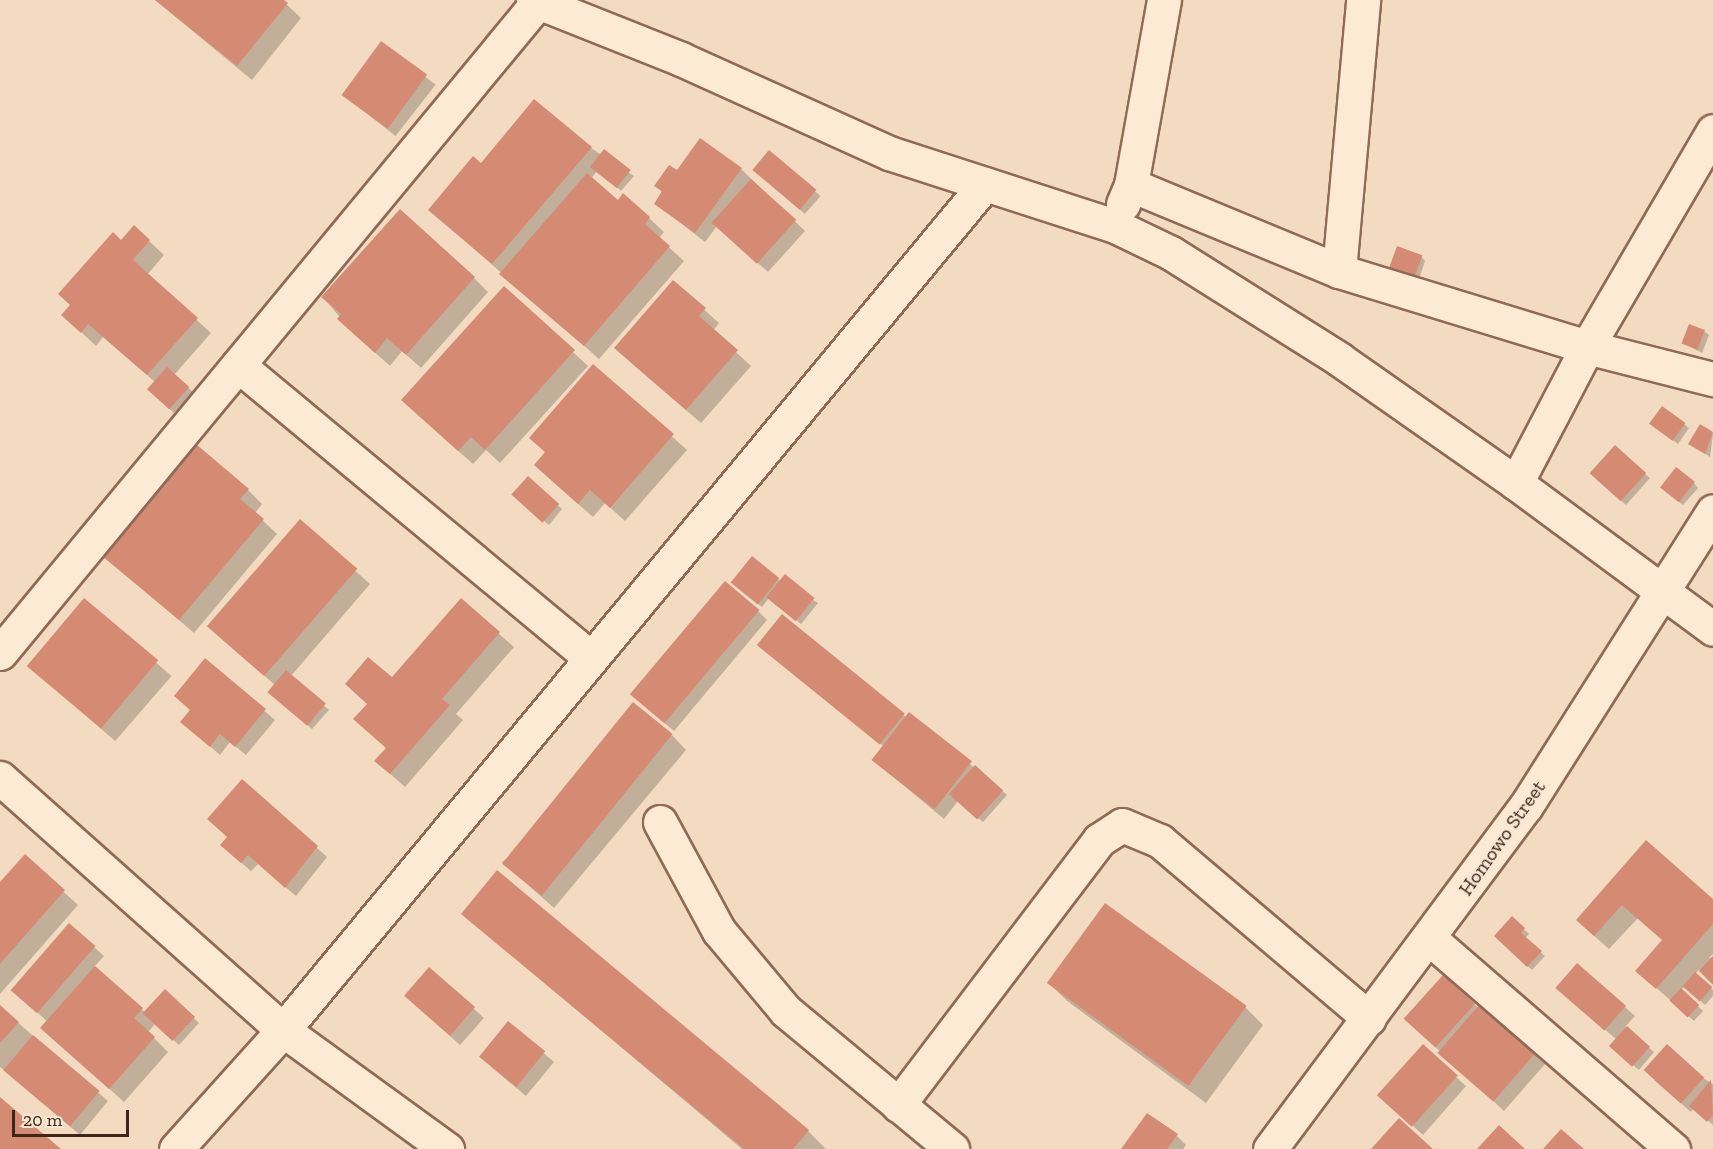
<!DOCTYPE html>
<style>
body{margin:0}
#map{position:relative;width:1713px;height:1149px;overflow:hidden;background:#f3dbc1;font-family:"Zilla Slab",serif}
div>[style]{position:absolute}
.shadow>*{inset:0;background:#0003;transform-origin:0 0}
.building>*{inset:0;background:#d58b73;transform-origin:0 0}
.roads{filter:drop-shadow(2px 0 #8f6a56) drop-shadow(-2px 0 #8f6a56) drop-shadow(0 2px #8f6a56) drop-shadow(0 -2px #8f6a56)}
.minor>*{height:33px;margin:-16.5px;padding:0 16.5px;transform-origin:16.5px;border-radius:16.5px;background:#fcead5}
span{translate:-50% -50%;white-space:nowrap;text-align:center;line-height:1.15;-webkit-text-stroke:5px #f9e7d2;paint-order:stroke}
.street-label{font-size:20px;color:#3d261c}
.scale{position:absolute;left:12px;top:1110px;width:117px;height:27px;box-sizing:border-box;border:3px solid #3d261c;border-top:0;padding-left:8px;font-size:18px;line-height:21px;white-space:nowrap;color:#3d261c;-webkit-text-stroke:4px #f9e7d2;paint-order:stroke}
</style>
<div id="map">
<div class="shadow">
<i style="clip-path:polygon(155px 0,282px 0,301px 18px,252px 80px)"></i>
<i style="left:382px;top:43px;width:68px;height:65px;rotate:38deg"></i>
<i style="clip-path:polygon(591px 148px,634px 176px,621px 191px,597px 171px,591px 179px,618px 202px,624px 195px,649px 218px,664px 232px,659px 238px,684px 261px,599px 359px,430px 210px,481px 165px)"></i>
<i style="left:770px;top:152px;width:67px;height:24px;rotate:41deg"></i>
<i style="clip-path:polygon(741px 169px,805px 231px,768px 272px,717px 226px,705px 242px,656px 204px,663px 193px,656px 186px)"></i>
<i style="clip-path:polygon(134px 227px,164px 255px,147px 275px,211px 333px,174px 375px,193px 392px,174px 413px,148px 389px,155px 382px,103px 337px,96px 346px,63px 315px)"></i>
<i style="clip-path:polygon(1421px 256px,1425px 261px,1416px 288px,1393px 279px)"></i>
<i style="clip-path:polygon(474px 278px,488px 292px,421px 368px,402px 351px,390px 366px,353px 333px,323px 297px)"></i>
<i style="clip-path:polygon(673px 282px,719px 323px,713px 331px,751px 366px,701px 423px,630px 362px)"></i>
<i style="clip-path:polygon(504px 288px,588px 366px,500px 463px,486px 450px,473px 464px,417px 414px)"></i>
<i style="clip-path:polygon(1704px 331px,1709px 335px,1702px 353px,1683px 343px)"></i>
<i style="clip-path:polygon(593px 366px,687px 450px,625px 521px,605px 503px,593px 517px,550px 479px,546px 453px,531px 438px)"></i>
<i style="clip-path:polygon(1651px 424px,1684px 424px,1689px 428px,1678px 444px)"></i>
<i style="clip-path:polygon(1700px 426px,1713px 434px,1710px 457px,1690px 443px)"></i>
<i style="clip-path:polygon(1645px 474px,1650px 478px,1626px 505px,1596px 479px)"></i>
<i style="clip-path:polygon(528px 478px,562px 509px,549px 525px,518px 499px)"></i>
<i style="clip-path:polygon(1694px 483px,1698px 488px,1683px 505px,1666px 492px)"></i>
<i style="clip-path:polygon(161px 489px,248px 490px,262px 504px,255px 513px,277px 534px,194px 633px,104px 556px)"></i>
<i style="clip-path:polygon(300px 521px,370px 584px,291px 676px,329px 710px,312px 729px,274px 696px,275px 685px,223px 640px)"></i>
<i style="clip-path:polygon(778px 579px,818px 603px,801px 624px,769px 598px,762px 607px,737px 587px)"></i>
<i style="left:84px;top:600px;width:116px;height:86px;rotate:41deg"></i>
<i style="clip-path:polygon(461px 600px,514px 647px,456px 714px,463px 720px,405px 787px,376px 761px,387px 749px,368px 704px,347px 684px,393px 679px)"></i>
<i style="clip-path:polygon(758px 611px,767px 620px,674px 731px,642px 704px)"></i>
<i style="clip-path:polygon(759px 645px,907px 717px,910px 714px,1007px 795px,983px 822px,958px 801px,944px 819px,873px 760px,883px 746px)"></i>
<i style="clip-path:polygon(205px 660px,275px 720px,246px 755px,230px 742px,220px 755px,182px 722px,192px 710px)"></i>
<i style="clip-path:polygon(672px 735px,686px 750px,554px 908px,502px 862px)"></i>
<i style="clip-path:polygon(242px 781px,327px 857px,296px 896px,258px 864px,251px 871px,232px 855px,229px 838px)"></i>
<i style="clip-path:polygon(1647px 843px,1713px 901px,1713px 954px,1709px 958px,1713px 958px,1713px 983px,1699px 970px,1695px 974px,1713px 990px,1713px 996px,1705px 1005px,1685px 986px,1681px 990px,1703px 1011px,1694px 1021px,1637px 971px,1663px 940px,1638px 918px,1609px 949px,1592px 934px)"></i>
<i style="clip-path:polygon(25px 857px,78px 905px,0 994px,0 885px)"></i>
<i style="clip-path:polygon(463px 914px,808px 1131px,826px 1149px,742px 1149px)"></i>
<i style="clip-path:polygon(1512px 918px,1529px 934px,1525px 938px,1545px 956px,1532px 970px,1496px 936px)"></i>
<i style="clip-path:polygon(94px 947px,104px 956px,94px 967px,146px 1013px,165px 991px,199px 1023px,179px 1045px,155px 1024px,148px 1032px,168px 1052px,124px 1102px,42px 1028px,48px 1022px,22px 999px)"></i>
<i style="clip-path:polygon(1578px 965px,1635px 1016px,1625px 1027px,1654px 1052px,1639px 1070px,1616px 1051px,1617px 1040px,1568px 997px)"></i>
<i style="clip-path:polygon(430px 969px,484px 1018px,460px 1045px,415px 1005px)"></i>
<i style="clip-path:polygon(1443px 978px,1545px 1064px,1504px 1111px,1415px 1028px)"></i>
<i style="clip-path:polygon(1049px 983px,1245px 1007px,1263px 1025px,1206px 1103px,1067px 1001px)"></i>
<i style="clip-path:polygon(0 1007px,108px 1101px,80px 1135px,0 1067px)"></i>
<i style="clip-path:polygon(508px 1023px,554px 1062px,526px 1096px,490px 1066px)"></i>
<i style="clip-path:polygon(1456px 1077px,1466px 1086px,1423px 1135px,1389px 1104px)"></i>
<i style="clip-path:polygon(1703px 1078px,1713px 1084px,1713px 1125px,1694px 1108px,1691px 1112px,1654px 1080px)"></i>
<i style="clip-path:polygon(1177px 1136px,1186px 1145px,1183px 1149px,1123px 1149px)"></i>
</div>
<div class="building">
<i style="clip-path:polygon(155px 0,284px 0,288px 3px,237px 66px)"></i>
<i style="left:381px;top:41px;width:57px;height:67px;rotate:36deg"></i>
<i style="clip-path:polygon(534px 99px,592px 147px,492px 264px,428px 210px,473px 156px,481px 163px)"></i>
<i style="clip-path:polygon(700px 138px,742px 168px,695px 233px,654px 204px,662px 191px,654px 186px,669px 165px,677px 170px)"></i>
<i style="left:604px;top:149px;width:34px;height:23px;rotate:38deg"></i>
<i style="left:769px;top:150px;width:62px;height:26px;rotate:40deg"></i>
<i style="clip-path:polygon(587px 173px,618px 200px,623px 193px,650px 217px,645px 224px,670px 246px,584px 346px,499px 274px)"></i>
<i style="left:751px;top:179px;width:61px;height:59px;rotate:42deg"></i>
<i style="clip-path:polygon(400px 209px,475px 277px,406px 355px,387px 338px,375px 353px,337px 319px,341px 314px,321px 297px)"></i>
<i style="clip-path:polygon(134px 225px,150px 240px,133px 260px,198px 318px,147px 375px,88px 324px,81px 333px,61px 315px,70px 305px,58px 294px,113px 232px,121px 240px)"></i>
<i style="left:1397px;top:246px;width:27px;height:31px;rotate:20deg"></i>
<i style="clip-path:polygon(673px 280px,706px 308px,699px 316px,738px 350px,686px 410px,614px 348px)"></i>
<i style="clip-path:polygon(504px 286px,575px 350px,485px 450px,471px 437px,458px 451px,401px 400px)"></i>
<i style="left:1689px;top:324px;width:17px;height:21px;rotate:21deg"></i>
<i style="clip-path:polygon(593px 364px,674px 434px,610px 508px,590px 490px,578px 504px,534px 465px,545px 452px,529px 438px)"></i>
<i style="left:167px;top:367px;width:30px;height:30px;rotate:42deg"></i>
<i style="left:1662px;top:406px;width:29px;height:22px;rotate:36deg"></i>
<i style="clip-path:polygon(1700px 424px,1713px 432px,1705px 454px,1688px 444px)"></i>
<i style="clip-path:polygon(196px 444px,249px 489px,240px 499px,264px 519px,179px 620px,102px 556px,135px 517px,129px 513px,155px 482px,160px 486px)"></i>
<i style="left:1615px;top:445px;width:42px;height:38px;rotate:42deg"></i>
<i style="left:1676px;top:467px;width:24px;height:26px;rotate:38deg"></i>
<i style="left:528px;top:476px;width:42px;height:25px;rotate:42deg"></i>
<i style="left:300px;top:519px;width:76px;height:142px;rotate:41deg"></i>
<i style="left:752px;top:556px;width:35px;height:34px;rotate:39deg"></i>
<i style="left:785px;top:574px;width:38px;height:30px;rotate:39deg"></i>
<i style="left:725px;top:581px;width:45px;height:148px;rotate:40deg"></i>
<i style="left:84px;top:598px;width:97px;height:89px;rotate:40deg"></i>
<i style="clip-path:polygon(461px 598px,500px 632px,442px 699px,450px 705px,390px 774px,374px 761px,386px 748px,353px 719px,367px 704px,345px 684px,368px 657px,392px 677px)"></i>
<i style="left:782px;top:614px;width:158px;height:40px;rotate:39deg"></i>
<i style="clip-path:polygon(205px 658px,266px 709px,235px 747px,220px 734px,210px 747px,180px 722px,190px 710px,174px 696px)"></i>
<i style="left:286px;top:670px;width:52px;height:29px;rotate:40deg"></i>
<i style="left:633px;top:702px;width:51px;height:208px;rotate:39deg"></i>
<i style="left:909px;top:712px;width:80px;height:61px;rotate:38deg"></i>
<i style="left:975px;top:765px;width:38px;height:39px;rotate:42deg"></i>
<i style="clip-path:polygon(242px 779px,318px 846px,285px 888px,248px 855px,241px 863px,220px 845px,227px 837px,207px 819px)"></i>
<i style="clip-path:polygon(1646px 840px,1713px 899px,1713px 924px,1656px 989px,1635px 971px,1662px 940px,1622px 905px,1594px 936px,1576px 920px)"></i>
<i style="clip-path:polygon(25px 854px,65px 890px,0 964px,0 882px)"></i>
<i style="clip-path:polygon(497px 870px,809px 1130px,793px 1149px,744px 1149px,461px 914px)"></i>
<i style="left:1105px;top:903px;width:175px;height:99px;rotate:36deg"></i>
<i style="clip-path:polygon(1512px 916px,1525px 928px,1521px 933px,1542px 951px,1527px 967px,1494px 936px)"></i>
<i style="left:69px;top:923px;width:35px;height:89px;rotate:41deg"></i>
<i style="clip-path:polygon(1713px 956px,1713px 985px,1699px 971px)"></i>
<i style="left:1577px;top:963px;width:65px;height:33px;rotate:41deg"></i>
<i style="clip-path:polygon(95px 966px,143px 1008px,134px 1018px,155px 1037px,109px 1089px,40px 1028px)"></i>
<i style="left:429px;top:967px;width:61px;height:38px;rotate:41deg"></i>
<i style="left:1695px;top:972px;width:23px;height:19px;rotate:41deg"></i>
<i style="left:1443px;top:975px;width:43px;height:59px;rotate:42deg"></i>
<i style="left:1681px;top:988px;width:25px;height:17px;rotate:43deg"></i>
<i style="left:165px;top:989px;width:41px;height:33px;rotate:43deg"></i>
<i style="left:1480px;top:1004px;width:74px;height:65px;rotate:41deg"></i>
<i style="clip-path:polygon(0 1005px,19px 1022px,0 1043px)"></i>
<i style="left:508px;top:1021px;width:48px;height:46px;rotate:39deg"></i>
<i style="left:1627px;top:1026px;width:31px;height:27px;rotate:42deg"></i>
<i style="left:33px;top:1035px;width:87px;height:46px;rotate:40deg"></i>
<i style="left:1423px;top:1044px;width:47px;height:69px;rotate:42deg"></i>
<i style="left:1667px;top:1044px;width:50px;height:35px;rotate:42deg"></i>
<i style="clip-path:polygon(1711px 1080px,1713px 1115px,1707px 1122px,1689px 1106px)"></i>
<i style="clip-path:polygon(0 1097px,61px 1149px,0 1149px)"></i>
<i style="clip-path:polygon(1147px 1113px,1178px 1134px,1167px 1149px,1121px 1149px)"></i>
<i style="clip-path:polygon(1399px 1118px,1433px 1149px,1371px 1149px)"></i>
<i style="clip-path:polygon(1499px 1125px,1525px 1149px,1477px 1149px)"></i>
<i style="clip-path:polygon(1561px 1129px,1584px 1149px,1543px 1149px)"></i>
</div>
<div class="roads">
<div class="minor">
<i style="left:533px;top:0;width:159px;rotate:21.7deg"></i>
<i style="left:681px;top:59px;width:228px;rotate:24.3deg"></i>
<i style="left:889px;top:153px;width:237px;rotate:17.9deg"></i>
<i style="left:1115px;top:226px;width:62px;rotate:25.7deg"></i>
<i style="left:1171px;top:253px;width:199px;rotate:32.2deg"></i>
<i style="left:1339px;top:359px;width:216px;rotate:35deg"></i>
<i style="left:1516px;top:483px;width:245px;rotate:36.5deg"></i>
<i style="left:1131px;top:185px;width:225px;rotate:22.5deg"></i>
<i style="left:1339px;top:271px;width:259px;rotate:17deg"></i>
<i style="left:1587px;top:347px;width:130px;rotate:14.3deg"></i>
<i style="left:1123px;top:204px;width:21px;rotate:-67deg"></i>
<i style="left:1131px;top:185px;width:188px;rotate:-79.9deg"></i>
<i style="left:1339px;top:271px;width:272px;rotate:-84.9deg"></i>
<i style="left:238px;top:365px;width:459px;rotate:39.7deg"></i>
<i style="left:1516px;top:483px;width:153px;rotate:-62.4deg"></i>
<i style="left:1587px;top:347px;width:250px;rotate:-59.7deg"></i>
<i style="left:0;top:653px;width:845px;rotate:-50.43deg"></i>
<i style="left:0;top:778px;width:379px;rotate:41.7deg"></i>
<i style="left:283px;top:1030px;width:203px;rotate:36deg"></i>
<i style="left:660px;top:822px;width:124px;rotate:61.6deg"></i>
<i style="left:719px;top:931px;width:104px;rotate:50.1deg"></i>
<i style="left:786px;top:1011px;width:216px;rotate:39.7deg"></i>
<i style="left:1429px;top:938px;width:323px;rotate:40.9deg"></i>
<i style="left:898px;top:1105px;width:333px;rotate:-52.8deg"></i>
<i style="left:1099px;top:840px;width:27px;rotate:-33deg"></i>
<i style="left:1122px;top:825px;width:41px;rotate:22.8deg"></i>
<i style="left:1160px;top:841px;width:274px;rotate:40.3deg"></i>
<i style="left:176px;top:1149px;width:160px;rotate:-48deg"></i>
<i style="left:283px;top:1030px;width:1099px;rotate:-50.31deg"></i>
<i style="left:1270px;top:1149px;width:428px;rotate:-53.3deg"></i>
<i style="left:1526px;top:806px;width:349px;rotate:-57.6deg"></i>
</div>
</div>
<div class="street-label">
<span style="left:1502px;top:838px;rotate:-55deg">Homowo Street</span>
</div>
<div class="scale">20 m</div>
</div>
